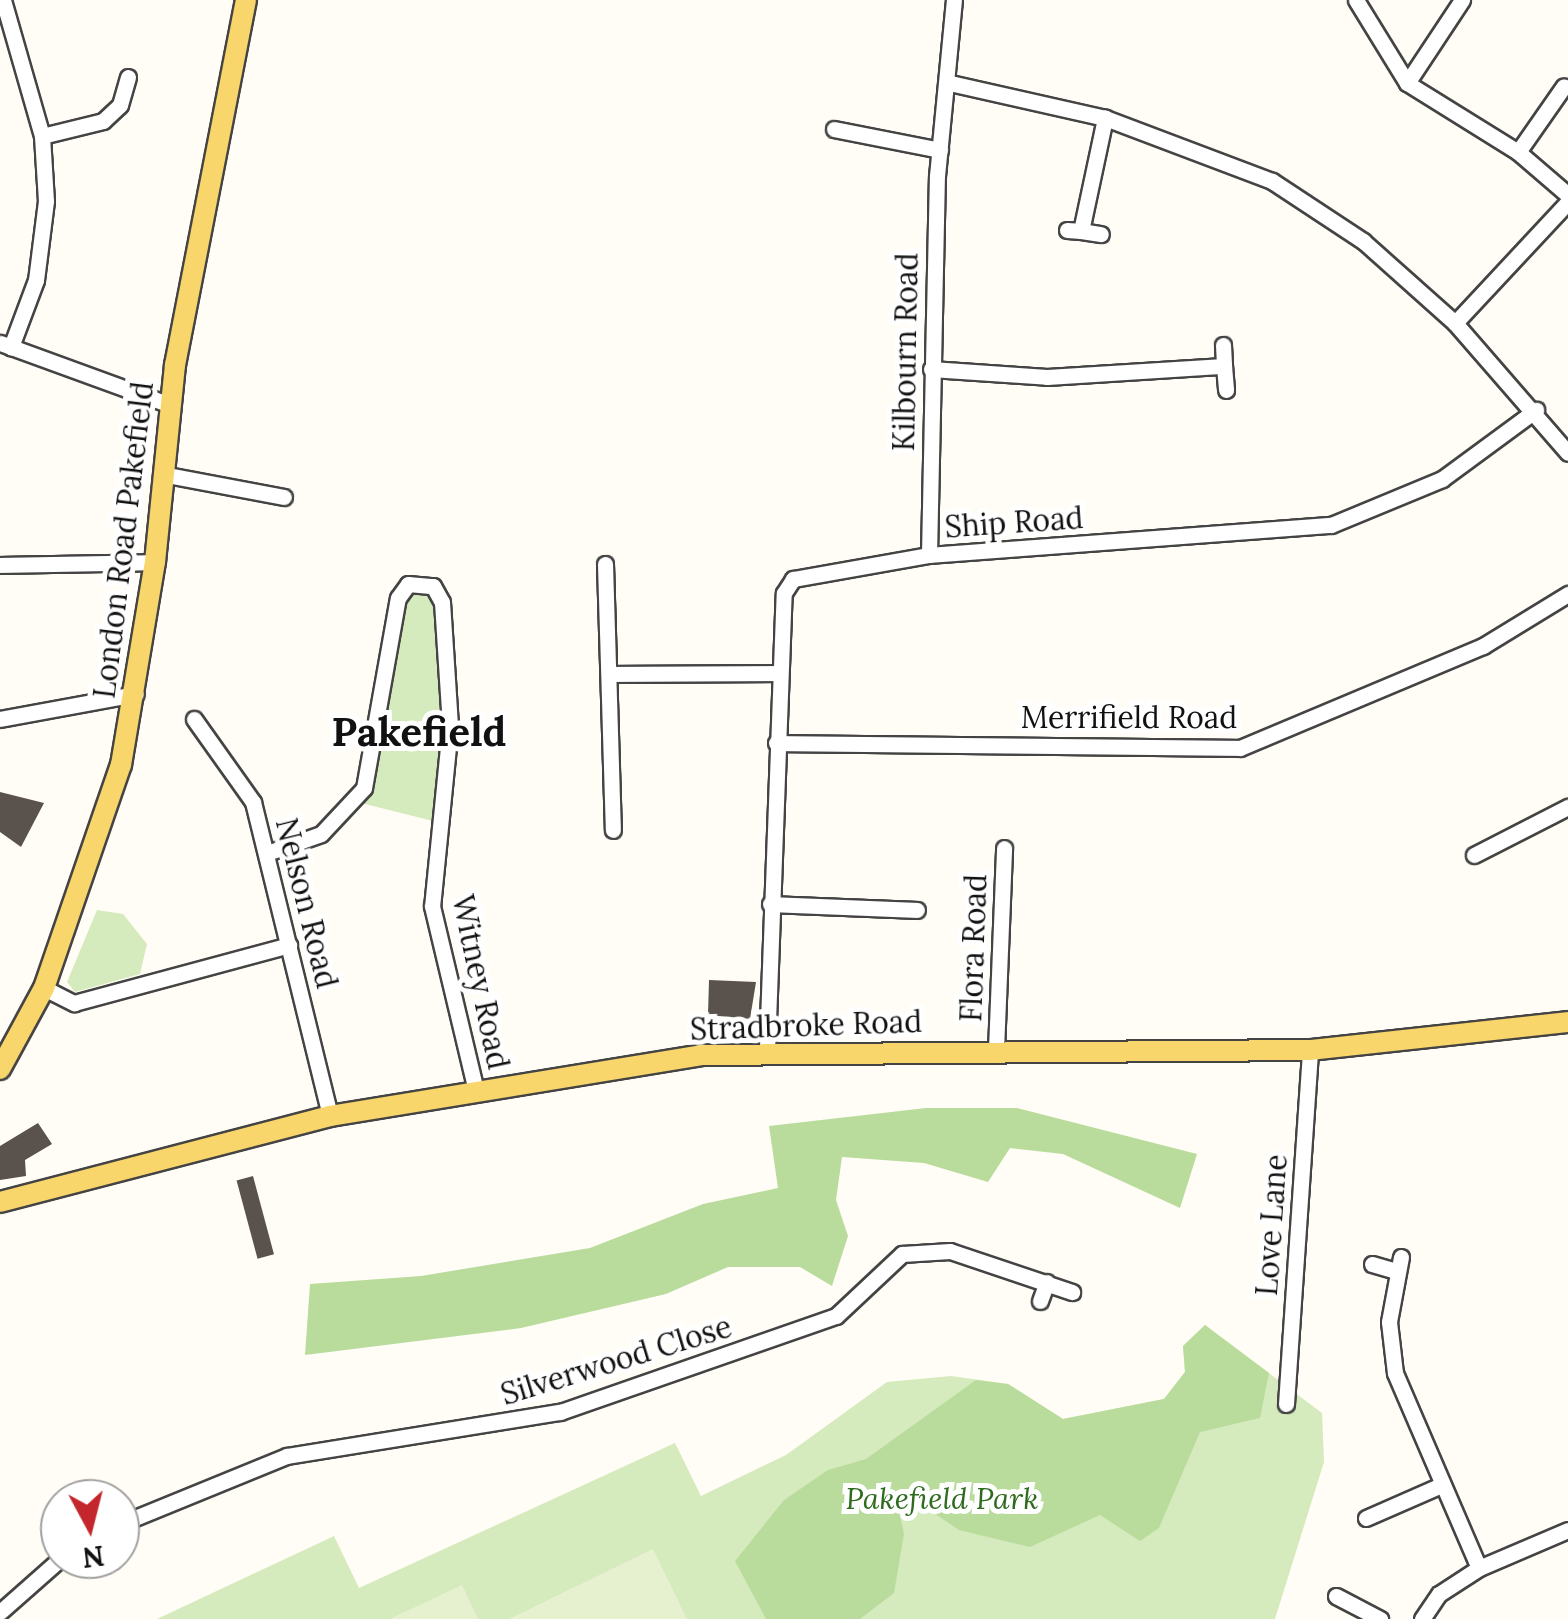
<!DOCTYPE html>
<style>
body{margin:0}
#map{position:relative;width:1568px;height:1619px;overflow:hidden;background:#fffdf5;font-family:Lora,serif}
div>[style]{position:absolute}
.green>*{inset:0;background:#d5ebbd}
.forest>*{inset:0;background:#b9dc9c}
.pitch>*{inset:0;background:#e6f2cf}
.building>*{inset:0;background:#5a524d;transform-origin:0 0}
.roads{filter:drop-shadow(2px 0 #444) drop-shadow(-2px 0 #444) drop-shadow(0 2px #444) drop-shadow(0 -2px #444)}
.minor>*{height:15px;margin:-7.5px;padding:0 7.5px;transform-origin:7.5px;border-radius:7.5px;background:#fff}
.major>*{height:20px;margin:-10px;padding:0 10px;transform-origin:10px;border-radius:10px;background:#f9d66b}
span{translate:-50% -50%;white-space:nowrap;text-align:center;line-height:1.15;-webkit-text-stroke:10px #fff;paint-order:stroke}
.street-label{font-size:30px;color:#111}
.park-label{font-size:30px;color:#2f6b1f;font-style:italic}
.district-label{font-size:40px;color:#111;font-weight:700}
.north{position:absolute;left:40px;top:1479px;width:100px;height:100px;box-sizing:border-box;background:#fff;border:2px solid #a0a0a0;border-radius:50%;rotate:173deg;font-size:28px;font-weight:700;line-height:40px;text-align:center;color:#111}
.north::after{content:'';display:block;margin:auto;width:35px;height:45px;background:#c4262e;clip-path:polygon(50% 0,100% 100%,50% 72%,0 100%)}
</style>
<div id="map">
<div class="green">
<i style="clip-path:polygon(426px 588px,435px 598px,445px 736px,433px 821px,361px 803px,377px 770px,403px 604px,410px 590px)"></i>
<i style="clip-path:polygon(97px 910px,123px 914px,147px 944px,140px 974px,75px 992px,67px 982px)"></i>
<i style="clip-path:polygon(1205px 1325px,1322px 1413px,1324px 1462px,1275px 1619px,157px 1619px,334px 1536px,359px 1588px,675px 1443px,701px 1496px,786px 1455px,887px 1382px,951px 1376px,1008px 1384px,1063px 1419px,1164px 1399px,1185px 1372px,1183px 1346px)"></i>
</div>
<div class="forest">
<i style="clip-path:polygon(926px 1108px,1017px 1108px,1197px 1154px,1180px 1208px,1063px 1154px,1010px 1148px,988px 1182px,924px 1163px,842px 1157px,836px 1200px,848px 1236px,832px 1286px,800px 1267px,728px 1267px,666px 1294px,521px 1328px,305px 1355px,310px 1284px,421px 1276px,590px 1248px,703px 1204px,778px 1188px,769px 1126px)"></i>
<i style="clip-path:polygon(1205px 1325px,1269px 1373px,1260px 1418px,1200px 1432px,1159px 1528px,1140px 1541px,1100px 1515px,1030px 1547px,959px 1530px,916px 1501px,899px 1511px,904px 1534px,894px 1593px,860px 1619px,766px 1619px,735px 1561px,784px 1500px,828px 1470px,866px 1459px,976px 1380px,1008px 1384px,1063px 1419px,1164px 1399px,1185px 1372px,1183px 1346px)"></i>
</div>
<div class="pitch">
<i style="clip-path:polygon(653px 1549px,687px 1619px,509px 1619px)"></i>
<i style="clip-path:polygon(462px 1585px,478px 1619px,392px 1619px,392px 1618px)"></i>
</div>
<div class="building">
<i style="clip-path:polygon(0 792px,44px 803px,21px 847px,0 832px)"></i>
<i style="clip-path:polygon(709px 980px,756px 982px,750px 1019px,708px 1015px)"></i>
<i style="clip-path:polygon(38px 1123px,52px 1144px,25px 1160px,26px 1176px,0 1180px,0 1146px)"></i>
<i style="left:253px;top:1176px;width:81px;height:17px;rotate:75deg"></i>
</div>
<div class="roads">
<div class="minor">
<i style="left:3px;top:0;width:141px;rotate:74deg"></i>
<i style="left:42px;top:136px;width:65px;rotate:86.5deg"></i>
<i style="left:46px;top:201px;width:80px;rotate:97.2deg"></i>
<i style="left:36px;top:280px;width:72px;rotate:110.5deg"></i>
<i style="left:1356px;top:0;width:97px;rotate:58.4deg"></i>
<i style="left:1407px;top:83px;width:131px;rotate:31.9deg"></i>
<i style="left:1518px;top:152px;width:66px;rotate:40.7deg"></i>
<i style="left:950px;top:83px;width:159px;rotate:12.7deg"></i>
<i style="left:1105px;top:118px;width:178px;rotate:20.7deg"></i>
<i style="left:1272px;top:181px;width:109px;rotate:33.4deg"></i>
<i style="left:1363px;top:241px;width:123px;rotate:41.7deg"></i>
<i style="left:1455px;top:323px;width:172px;rotate:49deg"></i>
<i style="left:1407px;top:83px;width:100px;rotate:-56.5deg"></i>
<i style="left:834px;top:129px;width:108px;rotate:11.2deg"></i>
<i style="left:42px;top:136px;width:63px;rotate:-13.8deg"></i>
<i style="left:103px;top:121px;width:23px;rotate:-43deg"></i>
<i style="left:120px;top:105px;width:29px;rotate:-74deg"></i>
<i style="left:1518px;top:152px;width:80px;rotate:-55.1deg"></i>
<i style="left:1067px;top:230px;width:14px;rotate:4deg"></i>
<i style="left:1081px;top:231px;width:116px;rotate:-78deg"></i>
<i style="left:1081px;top:231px;width:20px;rotate:9deg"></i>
<i style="left:1455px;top:323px;width:166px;rotate:-47deg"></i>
<i style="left:0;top:343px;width:181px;rotate:20deg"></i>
<i style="left:1223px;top:345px;width:21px;rotate:87deg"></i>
<i style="left:931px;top:369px;width:116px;rotate:3.9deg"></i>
<i style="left:1047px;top:377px;width:177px;rotate:-3.6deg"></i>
<i style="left:1224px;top:366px;width:24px;rotate:85deg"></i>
<i style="left:162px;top:474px;width:124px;rotate:10.7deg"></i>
<i style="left:929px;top:555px;width:379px;rotate:-88.8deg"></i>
<i style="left:937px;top:176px;width:177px;rotate:-84.5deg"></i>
<i style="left:605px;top:564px;width:266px;rotate:88.3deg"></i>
<i style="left:0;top:565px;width:155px;rotate:-1.1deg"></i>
<i style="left:609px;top:674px;width:171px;rotate:-0.3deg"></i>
<i style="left:0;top:719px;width:138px;rotate:-10.4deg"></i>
<i style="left:194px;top:719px;width:102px;rotate:54.6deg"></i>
<i style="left:253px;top:802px;width:323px;rotate:76.2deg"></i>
<i style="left:776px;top:743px;width:464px;rotate:0.6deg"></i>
<i style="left:1240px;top:748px;width:264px;rotate:-22.8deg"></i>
<i style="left:1483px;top:646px;width:100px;rotate:-31.5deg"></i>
<i style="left:267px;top:853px;width:57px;rotate:-19.4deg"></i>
<i style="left:321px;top:834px;width:63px;rotate:-46.9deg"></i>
<i style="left:364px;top:788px;width:193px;rotate:-79.9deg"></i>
<i style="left:398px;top:598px;width:17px;rotate:-54deg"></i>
<i style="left:408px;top:584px;width:25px;rotate:5deg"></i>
<i style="left:433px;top:586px;width:18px;rotate:61deg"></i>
<i style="left:442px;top:602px;width:125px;rotate:86.3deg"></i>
<i style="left:450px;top:727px;width:180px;rotate:95.7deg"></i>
<i style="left:432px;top:906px;width:189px;rotate:76.6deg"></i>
<i style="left:1474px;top:855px;width:106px;rotate:-27.1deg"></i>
<i style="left:770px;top:904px;width:147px;rotate:2.3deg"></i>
<i style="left:44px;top:988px;width:34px;rotate:27deg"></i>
<i style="left:74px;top:1003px;width:223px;rotate:-15.1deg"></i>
<i style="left:767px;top:1049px;width:456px;rotate:-87.9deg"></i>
<i style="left:784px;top:593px;width:17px;rotate:-57deg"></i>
<i style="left:793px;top:579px;width:138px;rotate:-10deg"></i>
<i style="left:929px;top:555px;width:403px;rotate:-4.3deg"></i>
<i style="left:1331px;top:525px;width:120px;rotate:-22.5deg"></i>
<i style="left:1442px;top:479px;width:117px;rotate:-36.3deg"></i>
<i style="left:996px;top:1050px;width:202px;rotate:-87.7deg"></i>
<i style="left:1401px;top:1257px;width:66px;rotate:100.5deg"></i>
<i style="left:1389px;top:1322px;width:51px;rotate:83.3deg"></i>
<i style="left:1395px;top:1373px;width:212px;rotate:66.7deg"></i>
<i style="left:1372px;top:1264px;width:26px;rotate:16deg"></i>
<i style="left:1040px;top:1301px;width:20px;rotate:-70deg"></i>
<i style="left:1286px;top:1404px;width:355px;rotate:-86.1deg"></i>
<i style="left:1366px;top:1518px;width:82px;rotate:-23.7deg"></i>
<i style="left:120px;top:1524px;width:180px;rotate:-22.2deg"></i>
<i style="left:287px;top:1456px;width:277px;rotate:-9.2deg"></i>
<i style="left:560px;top:1412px;width:292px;rotate:-19.2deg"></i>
<i style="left:836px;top:1316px;width:91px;rotate:-43.2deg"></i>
<i style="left:902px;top:1254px;width:48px;rotate:-3.6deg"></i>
<i style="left:950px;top:1251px;width:129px;rotate:18.6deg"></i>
<i style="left:1336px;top:1596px;width:50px;rotate:27.6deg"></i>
<i style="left:0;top:1612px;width:80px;rotate:-41.5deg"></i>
<i style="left:1422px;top:1619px;width:30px;rotate:-56deg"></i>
<i style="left:1439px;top:1594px;width:48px;rotate:-33deg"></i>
<i style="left:1479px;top:1568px;width:97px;rotate:-23.1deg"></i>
</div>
<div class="major">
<i style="left:0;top:1069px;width:92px;rotate:-61.5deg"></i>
<i style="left:44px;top:988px;width:236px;rotate:-71deg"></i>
<i style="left:121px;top:765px;width:206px;rotate:-80.5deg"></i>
<i style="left:155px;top:562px;width:198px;rotate:-84.2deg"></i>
<i style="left:175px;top:365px;width:372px;rotate:-79deg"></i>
<i style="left:0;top:1202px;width:341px;rotate:-14.6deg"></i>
<i style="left:330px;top:1116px;width:376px;rotate:-9.3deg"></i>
<i style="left:701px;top:1055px;width:609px;rotate:-0.47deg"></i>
<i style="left:1310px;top:1050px;width:260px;rotate:-6.2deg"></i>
</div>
</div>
<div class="street-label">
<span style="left:905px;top:352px;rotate:-89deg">Kilbourn Road</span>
<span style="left:1014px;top:522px;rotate:-4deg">Ship Road</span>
<span style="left:123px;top:540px;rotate:-83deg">London Road Pakefield</span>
<span style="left:1129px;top:717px">Merrifield Road</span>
<span style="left:307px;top:903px;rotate:76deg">Nelson Road</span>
<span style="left:973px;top:948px;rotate:-88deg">Flora Road</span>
<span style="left:481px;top:982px;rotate:78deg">Witney Road</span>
<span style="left:806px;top:1025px;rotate:-2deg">Stradbroke Road</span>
<span style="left:1271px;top:1225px;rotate:-86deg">Love Lane</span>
<span style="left:616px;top:1360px;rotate:-17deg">Silverwood Close</span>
</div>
<div class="park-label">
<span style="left:942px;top:1498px">Pakefield Park</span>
</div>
<div class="district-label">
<span style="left:419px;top:732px">Pakefield</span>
</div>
<div class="north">N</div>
</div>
